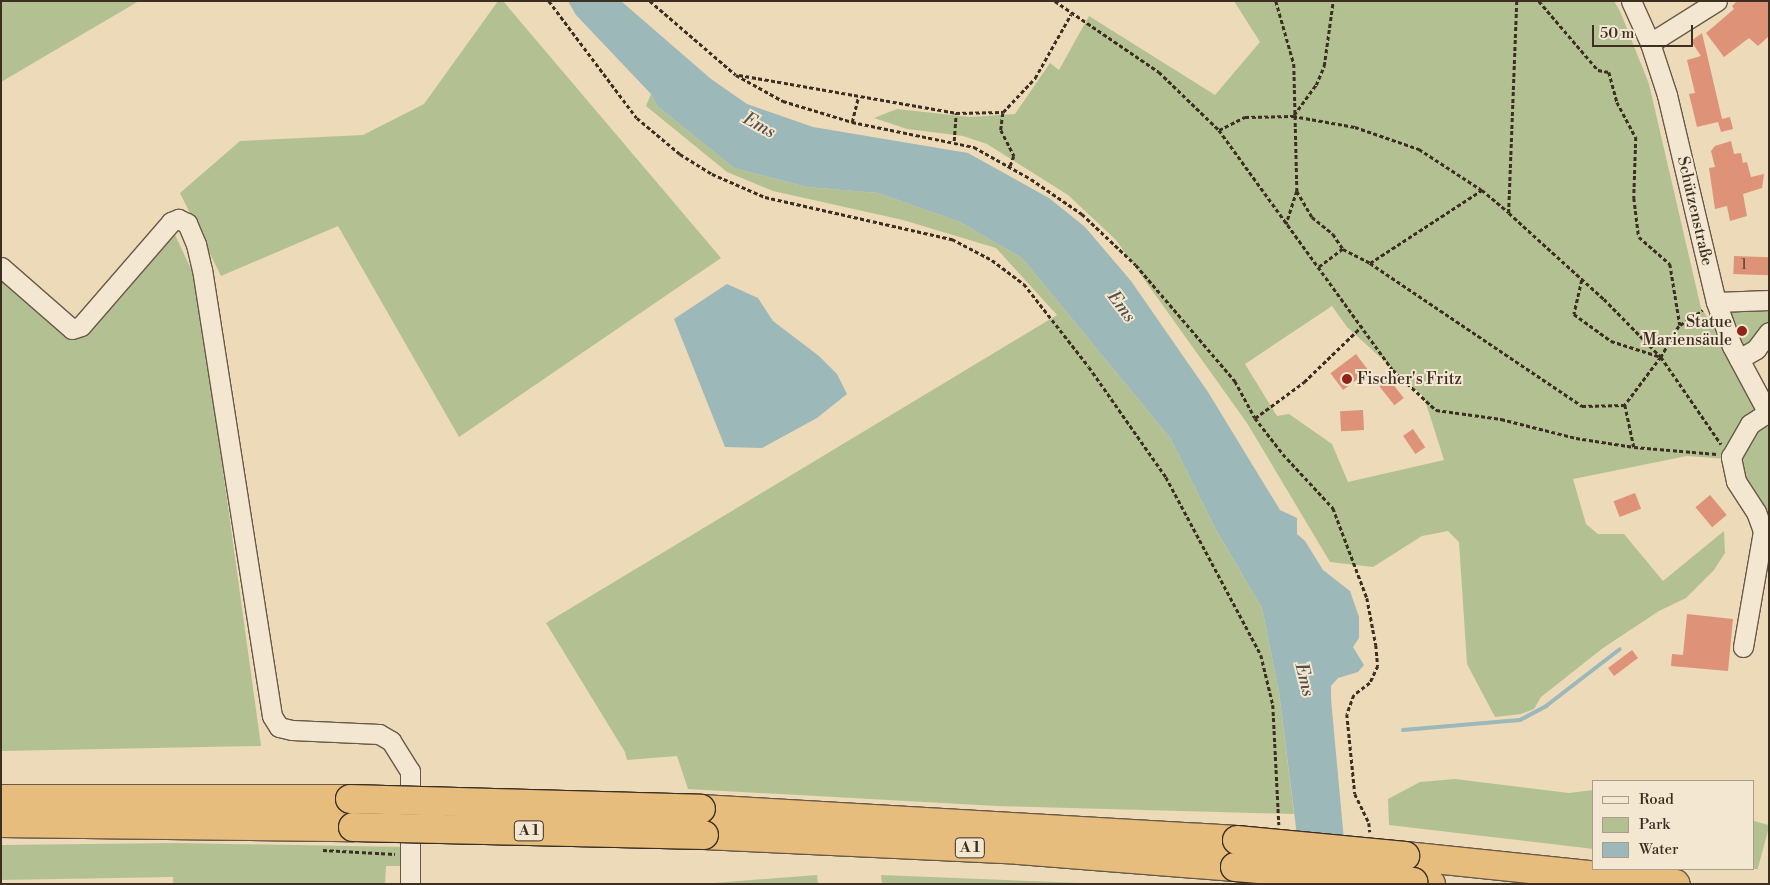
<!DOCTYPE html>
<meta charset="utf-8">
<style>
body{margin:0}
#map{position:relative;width:1770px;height:885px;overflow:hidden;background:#ecdab9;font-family:"Libre Bodoni",serif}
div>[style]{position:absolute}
.green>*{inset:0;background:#b3c192;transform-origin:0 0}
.water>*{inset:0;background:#9cb8b9}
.stream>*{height:4px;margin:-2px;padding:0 2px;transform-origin:2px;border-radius:2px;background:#9cb8b9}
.building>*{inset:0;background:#de9278;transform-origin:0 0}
.path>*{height:2.5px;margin-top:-1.25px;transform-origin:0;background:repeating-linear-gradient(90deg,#3d2e22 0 4px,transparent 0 6.5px)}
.roads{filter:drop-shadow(1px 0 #695948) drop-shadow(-1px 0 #695948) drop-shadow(0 1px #695948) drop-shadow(0 -1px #695948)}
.minor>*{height:19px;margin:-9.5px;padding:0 9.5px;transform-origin:9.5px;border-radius:9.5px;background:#f3e7d2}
.highway>*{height:28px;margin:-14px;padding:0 14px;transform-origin:14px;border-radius:14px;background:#e6bd7c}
.bridges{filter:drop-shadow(1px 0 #3d2e22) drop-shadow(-1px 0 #3d2e22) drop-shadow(0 1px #3d2e22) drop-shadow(0 -1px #3d2e22)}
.highway-bridge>*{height:28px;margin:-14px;padding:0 14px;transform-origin:14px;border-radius:14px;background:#e6bd7c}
.dots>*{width:14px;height:14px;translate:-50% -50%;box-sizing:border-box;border:2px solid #f3e7d2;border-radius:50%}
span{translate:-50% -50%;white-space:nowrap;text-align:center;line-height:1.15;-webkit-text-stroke:4px #f3e7d2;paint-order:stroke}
.number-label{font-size:14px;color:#654738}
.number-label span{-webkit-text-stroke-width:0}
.shield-label span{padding:1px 4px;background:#f3e7d2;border:1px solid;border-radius:4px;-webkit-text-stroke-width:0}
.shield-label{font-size:15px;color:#3d2e22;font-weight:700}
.street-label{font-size:16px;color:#3d2e22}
.poi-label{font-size:16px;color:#3d2e22}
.right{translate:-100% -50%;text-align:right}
.left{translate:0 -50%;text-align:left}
.water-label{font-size:18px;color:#555048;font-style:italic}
.frame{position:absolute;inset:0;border:2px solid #3d2e22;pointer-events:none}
.legend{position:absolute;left:1592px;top:780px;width:162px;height:90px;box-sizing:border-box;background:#f3e7d2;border:1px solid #aa9d8c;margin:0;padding:6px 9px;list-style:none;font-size:15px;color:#3d2e22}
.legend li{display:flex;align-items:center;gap:10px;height:25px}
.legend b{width:25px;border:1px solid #aa9d8c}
.scale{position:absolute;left:1592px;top:25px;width:101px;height:22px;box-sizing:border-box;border:2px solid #3d2e22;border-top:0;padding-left:6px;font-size:15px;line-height:18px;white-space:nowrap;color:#3d2e22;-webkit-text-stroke:4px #f3e7d2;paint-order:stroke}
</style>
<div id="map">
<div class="green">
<i style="clip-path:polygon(1px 1px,139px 1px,1px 82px)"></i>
<i style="clip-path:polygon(498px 1px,503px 1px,721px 258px,459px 437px,338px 226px,221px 276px,180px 193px,240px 141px,363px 135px,424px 104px)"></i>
<i style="clip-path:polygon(evenodd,1234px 1px,1614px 1px,1620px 11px,1649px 84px,1701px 308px,1732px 354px,1758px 403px,1727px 459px,1687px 456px,1573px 479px,1586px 524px,1598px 534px,1624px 534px,1663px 581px,1724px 531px,1725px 553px,1714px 570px,1686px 598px,1659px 611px,1603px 648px,1541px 697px,1534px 709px,1521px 714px,1495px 717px,1467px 664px,1459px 542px,1448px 531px,1422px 536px,1373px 567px,1330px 562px,1247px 423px,1116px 240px,1068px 195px,987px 144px,963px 136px,907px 129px,874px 118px,897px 109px,970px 117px,1015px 114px,1050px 63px,1059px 70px,1089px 16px,1215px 95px,1260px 42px,1234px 1px,1332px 306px,1347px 327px,1424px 397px,1444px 460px,1348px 482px,1332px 444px,1289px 414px,1277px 416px,1245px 364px,1332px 306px)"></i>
<i style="clip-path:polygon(651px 94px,657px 106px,734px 168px,807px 187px,878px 193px,960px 222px,1022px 258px,1171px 439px,1215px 528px,1262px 608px,1279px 692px,1294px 814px,997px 806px,688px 789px,677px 756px,627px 760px,625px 752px,546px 623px,1057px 315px,996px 248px,903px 220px,773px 191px,727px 172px,646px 106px)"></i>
<i style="clip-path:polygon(171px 226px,197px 282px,261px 746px,1px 751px,1px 276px,74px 338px,82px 335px)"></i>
<i style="clip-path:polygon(1716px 302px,1769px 308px,1769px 329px,1739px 359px)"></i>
<i style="clip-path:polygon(1760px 427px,1769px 427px,1769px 530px,1741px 476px,1743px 449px,1751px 434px)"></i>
<i style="clip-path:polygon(1455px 779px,1569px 793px,1594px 790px,1594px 849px,1389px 825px,1388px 799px,1420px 782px)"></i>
<i style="left:1754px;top:821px;width:16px;height:46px;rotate:15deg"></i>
<i style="clip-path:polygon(177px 843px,406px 847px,407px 866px,386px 866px,385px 884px,173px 884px,173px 877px,1px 880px,1px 845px)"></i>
<i style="clip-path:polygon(817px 875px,818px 884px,712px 884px,714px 883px)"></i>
<i style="clip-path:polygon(881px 875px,1106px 884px,882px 884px)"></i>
</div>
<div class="water">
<i style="clip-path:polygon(568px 1px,621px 1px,711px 79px,747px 104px,813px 127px,968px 153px,1049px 198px,1085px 227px,1131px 281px,1208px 392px,1280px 510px,1297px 518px,1297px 534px,1305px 541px,1323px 570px,1350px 591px,1359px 617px,1359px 638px,1353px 647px,1364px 665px,1358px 672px,1338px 678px,1331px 686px,1331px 699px,1348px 884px,1303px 884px,1279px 692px,1262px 608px,1215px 528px,1171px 439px,1022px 258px,960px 222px,878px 193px,807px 187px,734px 168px,657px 106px,651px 94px,576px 15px)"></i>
<i style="clip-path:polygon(727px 284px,758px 298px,773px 321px,819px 356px,837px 374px,847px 394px,817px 418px,762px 448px,725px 447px,674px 319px)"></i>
</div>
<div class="stream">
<i style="left:1403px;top:730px;width:117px;rotate:-4.9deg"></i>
<i style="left:1520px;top:720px;width:30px;rotate:-28deg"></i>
<i style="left:1546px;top:706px;width:93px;rotate:-37.6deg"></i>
</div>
<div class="building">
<i style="clip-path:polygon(1737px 1px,1769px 1px,1769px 36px,1758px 46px,1749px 38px,1724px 57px,1706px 33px,1734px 9px,1732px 6px)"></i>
<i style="clip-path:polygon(1702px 33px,1722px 119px,1730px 117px,1733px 129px,1721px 132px,1718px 122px,1697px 127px,1689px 94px,1695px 93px,1687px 60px,1701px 56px,1691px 41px)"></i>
<i style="clip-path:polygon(1731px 141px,1734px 154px,1741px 153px,1743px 163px,1747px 162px,1751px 177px,1764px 174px,1762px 188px,1743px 194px,1747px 216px,1730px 221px,1727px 206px,1715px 209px,1709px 168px,1715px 167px,1711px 151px,1715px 146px)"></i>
<i style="left:1734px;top:256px;width:35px;height:18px;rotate:2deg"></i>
<i style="left:1356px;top:354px;width:21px;height:32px;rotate:53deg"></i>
<i style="left:1389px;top:379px;width:24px;height:12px;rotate:52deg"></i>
<i style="left:1363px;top:410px;width:20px;height:23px;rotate:87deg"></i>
<i style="left:1413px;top:429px;width:22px;height:12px;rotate:56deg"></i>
<i style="left:1635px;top:493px;width:17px;height:23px;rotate:69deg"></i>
<i style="left:1710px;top:495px;width:26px;height:19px;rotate:50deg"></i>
<i style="clip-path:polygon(1687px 614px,1733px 619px,1728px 671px,1671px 666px,1672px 654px,1683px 655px)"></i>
<i style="left:1632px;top:650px;width:10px;height:30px;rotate:53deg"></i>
</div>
<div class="path">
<i style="left:549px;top:1px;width:146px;rotate:53.1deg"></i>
<i style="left:637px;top:118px;width:56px;rotate:39.9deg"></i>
<i style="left:680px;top:154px;width:38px;rotate:32deg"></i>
<i style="left:712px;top:174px;width:58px;rotate:23.5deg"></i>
<i style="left:765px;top:197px;width:192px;rotate:12.7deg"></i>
<i style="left:952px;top:239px;width:45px;rotate:27.7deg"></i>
<i style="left:992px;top:260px;width:40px;rotate:37deg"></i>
<i style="left:1024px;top:284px;width:105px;rotate:51.9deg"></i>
<i style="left:1089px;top:367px;width:134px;rotate:55deg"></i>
<i style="left:1166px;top:477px;width:202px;rotate:61.9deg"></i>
<i style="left:1261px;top:655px;width:51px;rotate:76.5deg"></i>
<i style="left:1273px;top:705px;width:120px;rotate:87.1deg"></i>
<i style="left:650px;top:1px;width:113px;rotate:40.7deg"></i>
<i style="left:736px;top:75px;width:54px;rotate:29deg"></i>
<i style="left:783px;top:101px;width:72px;rotate:16.9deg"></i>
<i style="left:852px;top:122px;width:125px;rotate:11.6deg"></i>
<i style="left:974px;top:147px;width:65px;rotate:29.3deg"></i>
<i style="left:1031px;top:179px;width:62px;rotate:34.5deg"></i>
<i style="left:1082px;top:214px;width:74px;rotate:43.4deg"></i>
<i style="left:1136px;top:265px;width:153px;rotate:49.5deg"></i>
<i style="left:1235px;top:381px;width:42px;rotate:61.6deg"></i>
<i style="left:1255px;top:418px;width:46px;rotate:52.1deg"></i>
<i style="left:1283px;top:454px;width:74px;rotate:47.2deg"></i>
<i style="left:1333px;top:508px;width:96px;rotate:69.3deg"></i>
<i style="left:1367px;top:598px;width:48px;rotate:79.2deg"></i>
<i style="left:1376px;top:645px;width:21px;rotate:85deg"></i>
<i style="left:1378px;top:666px;width:19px;rotate:115deg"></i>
<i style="left:1370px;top:683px;width:20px;rotate:143deg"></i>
<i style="left:1354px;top:695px;width:20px;rotate:110deg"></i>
<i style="left:1347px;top:714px;width:80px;rotate:84.3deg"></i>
<i style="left:1355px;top:794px;width:32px;rotate:64deg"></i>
<i style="left:1369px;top:823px;width:9px;rotate:84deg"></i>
<i style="left:1055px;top:1px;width:126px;rotate:34.3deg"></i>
<i style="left:1159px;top:72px;width:83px;rotate:44deg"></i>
<i style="left:1219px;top:130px;width:296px;rotate:54.1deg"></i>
<i style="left:1393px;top:370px;width:59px;rotate:42.9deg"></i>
<i style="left:1436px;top:410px;width:66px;rotate:7.9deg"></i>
<i style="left:1501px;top:419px;width:77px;rotate:14.2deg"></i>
<i style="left:1576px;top:438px;width:59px;rotate:8.8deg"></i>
<i style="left:1634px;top:447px;width:83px;rotate:4.8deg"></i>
<i style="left:1276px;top:1px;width:66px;rotate:74.1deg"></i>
<i style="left:1294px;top:64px;width:127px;rotate:88.6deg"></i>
<i style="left:1297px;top:191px;width:35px;rotate:108deg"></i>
<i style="left:1517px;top:1px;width:212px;rotate:92.2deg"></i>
<i style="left:1509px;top:213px;width:128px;rotate:42.2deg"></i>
<i style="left:1604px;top:299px;width:81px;rotate:45.5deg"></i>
<i style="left:1539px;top:1px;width:91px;rotate:49.5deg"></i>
<i style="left:1598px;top:70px;width:11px;rotate:10deg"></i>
<i style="left:1609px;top:72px;width:31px;rotate:75deg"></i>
<i style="left:1617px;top:102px;width:40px;rotate:62deg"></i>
<i style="left:1636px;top:137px;width:61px;rotate:91.9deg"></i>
<i style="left:1634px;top:198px;width:39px;rotate:83deg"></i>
<i style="left:1639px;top:237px;width:41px;rotate:41.1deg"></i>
<i style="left:1670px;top:264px;width:62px;rotate:80.7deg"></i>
<i style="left:1680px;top:325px;width:27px;rotate:-33deg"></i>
<i style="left:739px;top:75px;width:220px;rotate:9.9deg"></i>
<i style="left:956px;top:113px;width:47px;rotate:-1.2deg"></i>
<i style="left:1003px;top:112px;width:47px;rotate:-46.7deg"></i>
<i style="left:1035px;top:78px;width:73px;rotate:-60.6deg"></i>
<i style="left:1003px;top:113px;width:17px;rotate:97deg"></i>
<i style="left:1001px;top:130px;width:29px;rotate:63deg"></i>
<i style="left:1014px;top:156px;width:12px;rotate:110deg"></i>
<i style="left:1294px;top:115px;width:37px;rotate:-54deg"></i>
<i style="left:1316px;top:85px;width:21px;rotate:-67deg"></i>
<i style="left:1324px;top:66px;width:66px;rotate:-82.1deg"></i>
<i style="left:852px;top:122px;width:25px;rotate:-76deg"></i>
<i style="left:1219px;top:130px;width:29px;rotate:-27deg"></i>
<i style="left:1245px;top:117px;width:48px;rotate:-1.2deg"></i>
<i style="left:1293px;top:116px;width:63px;rotate:10.1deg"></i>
<i style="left:1355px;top:127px;width:68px;rotate:19deg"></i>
<i style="left:1419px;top:149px;width:75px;rotate:33.1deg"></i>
<i style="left:1482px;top:190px;width:35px;rotate:40deg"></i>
<i style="left:954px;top:141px;width:28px;rotate:-86deg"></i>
<i style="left:1297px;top:191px;width:30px;rotate:60deg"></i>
<i style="left:1312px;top:217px;width:27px;rotate:39deg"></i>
<i style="left:1333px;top:234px;width:18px;rotate:56deg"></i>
<i style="left:1343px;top:249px;width:30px;rotate:143deg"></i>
<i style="left:1343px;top:249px;width:30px;rotate:27deg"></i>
<i style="left:1370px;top:263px;width:256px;rotate:34deg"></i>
<i style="left:1582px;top:406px;width:43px;rotate:-1.3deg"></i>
<i style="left:1370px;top:263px;width:134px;rotate:-33.1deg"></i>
<i style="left:1582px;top:280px;width:35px;rotate:103deg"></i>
<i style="left:1574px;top:314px;width:46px;rotate:36.1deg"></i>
<i style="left:1611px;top:341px;width:52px;rotate:17.7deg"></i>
<i style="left:1661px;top:357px;width:60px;rotate:126.9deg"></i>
<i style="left:1625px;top:405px;width:43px;rotate:77.9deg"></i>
<i style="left:1679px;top:326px;width:36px;rotate:120deg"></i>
<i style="left:1661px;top:357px;width:106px;rotate:55.4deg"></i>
<i style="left:1255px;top:418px;width:61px;rotate:-36.3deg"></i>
<i style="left:1304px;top:382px;width:81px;rotate:-44deg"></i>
<i style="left:323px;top:850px;width:72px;rotate:3.2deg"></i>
</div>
<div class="roads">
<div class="minor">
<i style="left:1631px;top:1px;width:46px;rotate:65.7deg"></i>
<i style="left:1650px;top:43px;width:55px;rotate:71.9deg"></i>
<i style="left:1667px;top:95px;width:213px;rotate:76.7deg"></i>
<i style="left:1716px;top:302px;width:47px;rotate:70deg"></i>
<i style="left:1732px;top:346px;width:78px;rotate:61.8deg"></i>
<i style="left:1650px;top:43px;width:79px;rotate:-32.1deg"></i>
<i style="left:1px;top:267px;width:94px;rotate:41.1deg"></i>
<i style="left:72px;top:329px;width:9px;rotate:-18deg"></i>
<i style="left:81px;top:326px;width:138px;rotate:-49.1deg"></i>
<i style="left:171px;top:222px;width:8px;rotate:-23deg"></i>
<i style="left:178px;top:219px;width:10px;rotate:24deg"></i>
<i style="left:187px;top:223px;width:23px;rotate:67deg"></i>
<i style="left:196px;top:244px;width:26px;rotate:77deg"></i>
<i style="left:202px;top:269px;width:452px;rotate:81.1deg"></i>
<i style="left:272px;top:716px;width:13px;rotate:58deg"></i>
<i style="left:279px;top:727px;width:13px;rotate:13deg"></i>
<i style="left:292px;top:730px;width:87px;rotate:2.6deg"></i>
<i style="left:379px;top:734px;width:14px;rotate:30deg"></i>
<i style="left:391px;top:741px;width:36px;rotate:58deg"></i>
<i style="left:410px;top:771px;width:113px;rotate:90deg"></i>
<i style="left:1716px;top:302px;width:53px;rotate:-2.2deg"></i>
<i style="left:1739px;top:359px;width:20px;rotate:-30deg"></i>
<i style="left:1756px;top:349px;width:21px;rotate:-53deg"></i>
<i style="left:1743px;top:647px;width:118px;rotate:-80.2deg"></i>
<i style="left:1763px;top:531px;width:20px;rotate:-110deg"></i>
<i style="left:1756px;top:512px;width:37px;rotate:-123deg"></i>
<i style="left:1736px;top:481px;width:25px;rotate:-102deg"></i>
<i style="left:1731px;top:457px;width:38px;rotate:-60deg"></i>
<i style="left:1750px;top:424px;width:20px;rotate:-33deg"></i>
</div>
<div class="highway">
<i style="left:1px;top:799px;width:349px"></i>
<i style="left:701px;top:809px;width:537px;rotate:3.31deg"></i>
<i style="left:1px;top:823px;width:352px;rotate:0.7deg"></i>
<i style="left:704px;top:835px;width:315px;rotate:2.7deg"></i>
<i style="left:1019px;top:850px;width:217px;rotate:4.5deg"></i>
<i style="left:1405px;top:856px;width:272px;rotate:5.9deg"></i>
<i style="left:1413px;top:882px;width:18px;rotate:6deg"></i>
</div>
</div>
<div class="bridges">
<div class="highway-bridge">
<i style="left:350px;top:799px;width:351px;rotate:1.6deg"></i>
<i style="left:353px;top:827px;width:351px;rotate:1.3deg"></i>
<i style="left:1237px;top:840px;width:169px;rotate:5.4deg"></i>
<i style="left:1235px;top:867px;width:179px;rotate:4.8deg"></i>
</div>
</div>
<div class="dots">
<i style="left:1742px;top:331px;background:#8f2418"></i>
<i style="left:1347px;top:379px;background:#8f2418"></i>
</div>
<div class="number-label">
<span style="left:1744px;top:265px">1</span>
</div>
<div class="shield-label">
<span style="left:529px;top:831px">A 1</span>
<span style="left:970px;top:848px">A 1</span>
</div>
<div class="street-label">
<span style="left:1695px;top:211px;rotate:77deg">Schützenstraße</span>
</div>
<div class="poi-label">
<span class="right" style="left:1732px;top:331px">Statue<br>Mariensäule</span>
<span class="left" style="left:1357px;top:379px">Fischer's Fritz</span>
</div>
<div class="water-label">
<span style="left:759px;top:126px;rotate:29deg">Ems</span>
<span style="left:1121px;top:307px;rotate:53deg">Ems</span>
<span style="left:1304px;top:680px;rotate:76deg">Ems</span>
</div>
<div class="frame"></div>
<ul class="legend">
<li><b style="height:6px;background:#f3e7d2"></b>Road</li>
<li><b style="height:14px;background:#b3c192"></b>Park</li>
<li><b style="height:14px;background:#9cb8b9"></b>Water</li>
</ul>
<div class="scale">50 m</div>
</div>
